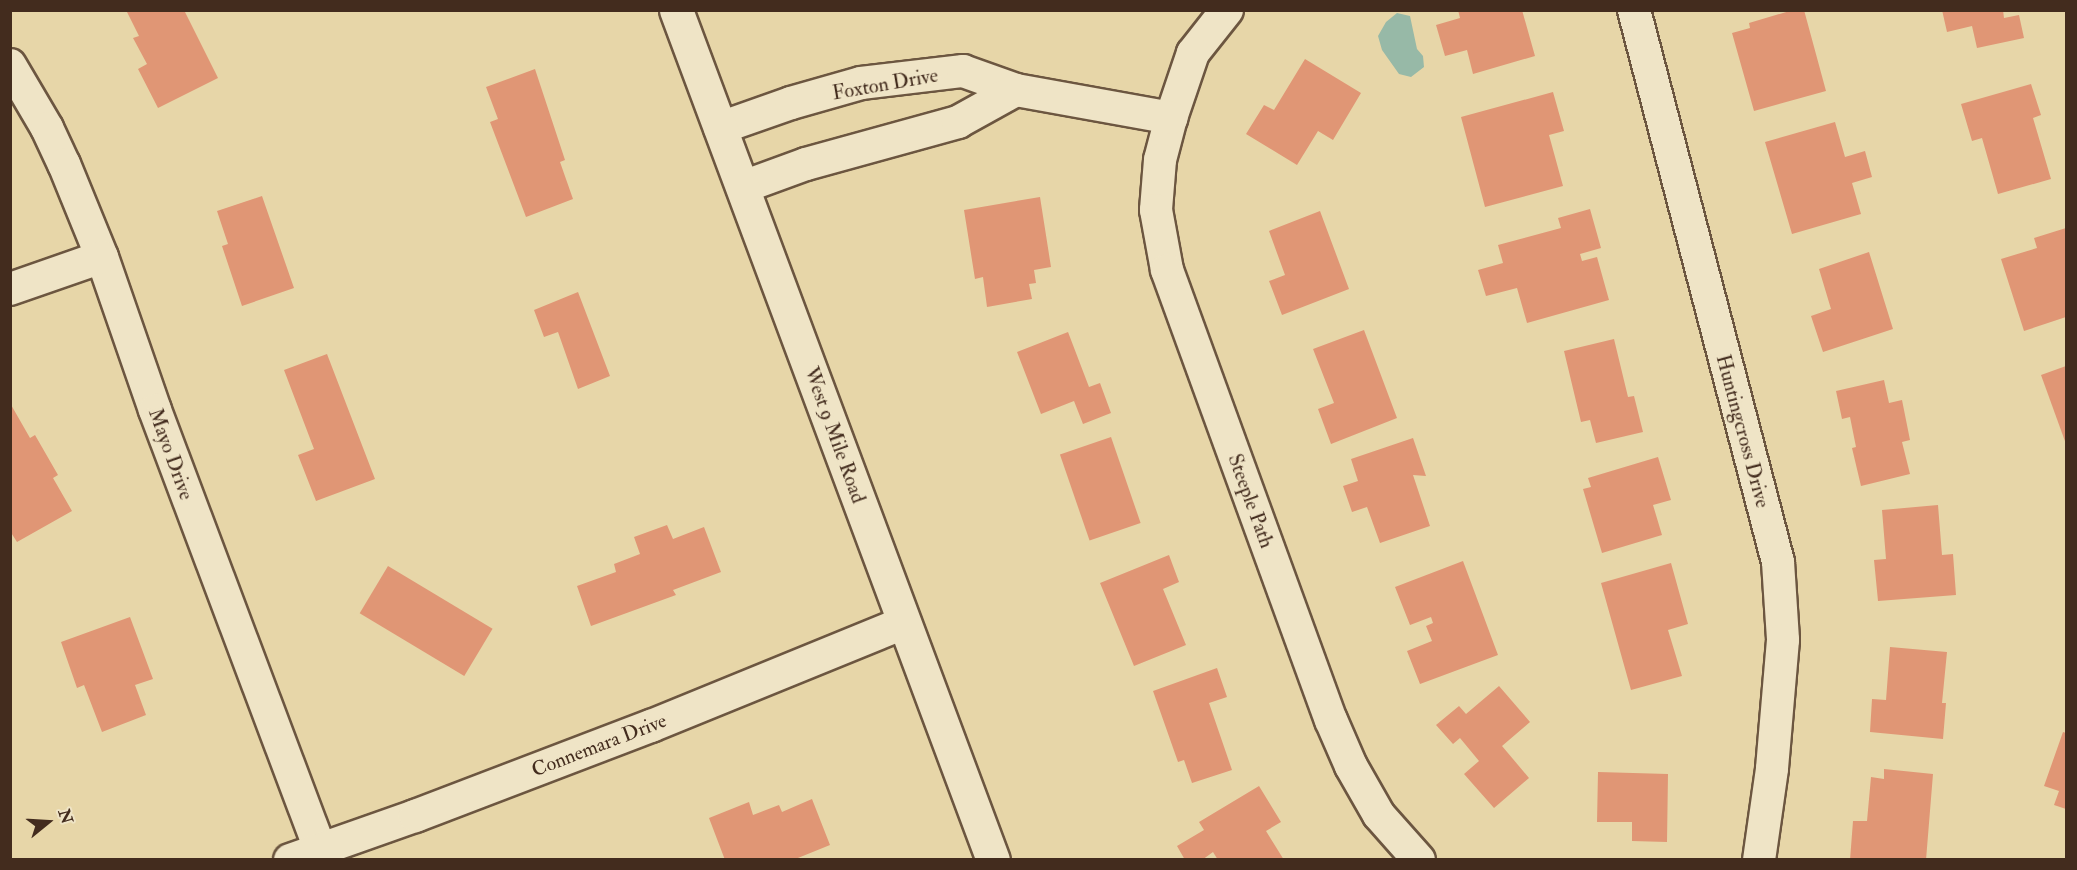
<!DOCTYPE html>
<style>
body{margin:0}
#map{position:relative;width:2077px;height:870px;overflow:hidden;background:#e7d6a8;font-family:"IM FELL Double Pica",serif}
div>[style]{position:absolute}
.water>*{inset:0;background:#97b9a7}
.building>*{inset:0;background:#e09675;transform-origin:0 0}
.roads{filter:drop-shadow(2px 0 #6c5640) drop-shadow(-2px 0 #6c5640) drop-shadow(0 2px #6c5640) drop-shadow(0 -2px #6c5640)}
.minor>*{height:32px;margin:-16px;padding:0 16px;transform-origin:16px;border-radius:16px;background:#efe4c6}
.tertiary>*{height:33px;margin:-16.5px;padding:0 16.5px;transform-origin:16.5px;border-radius:16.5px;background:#efe4c6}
span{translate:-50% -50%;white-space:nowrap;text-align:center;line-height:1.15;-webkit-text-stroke:4.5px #efe4c6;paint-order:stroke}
.street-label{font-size:20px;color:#432c1e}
.frame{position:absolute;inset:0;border:12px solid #432c1e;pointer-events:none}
.north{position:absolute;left:18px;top:792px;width:60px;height:60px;-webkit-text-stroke:4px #efe4c6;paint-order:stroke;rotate:72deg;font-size:16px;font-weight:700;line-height:24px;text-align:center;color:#432c1e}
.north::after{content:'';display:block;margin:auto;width:21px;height:27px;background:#432c1e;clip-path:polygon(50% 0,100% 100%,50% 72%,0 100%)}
</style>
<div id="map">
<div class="water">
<i style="clip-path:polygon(1397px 13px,1410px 16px,1417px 49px,1423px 56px,1424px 67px,1411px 77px,1399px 74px,1382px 50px,1378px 36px,1386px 22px)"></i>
</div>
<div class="building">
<i style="clip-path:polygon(126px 10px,184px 10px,218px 78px,158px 108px,138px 69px,147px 64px,133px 38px,139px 36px)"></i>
<i style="clip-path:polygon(1458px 10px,1522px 10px,1535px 56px,1473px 74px,1467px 50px,1445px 56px,1436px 25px,1460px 18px)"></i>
<i style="clip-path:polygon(1793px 10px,1804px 10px,1826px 91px,1754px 111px,1732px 33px,1750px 28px,1749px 23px)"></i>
<i style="clip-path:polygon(1942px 10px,2003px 10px,2004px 18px,2019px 15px,2024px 38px,1977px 48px,1972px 26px,1947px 32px)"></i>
<i style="clip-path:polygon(1305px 59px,1361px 93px,1333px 140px,1318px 131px,1297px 165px,1246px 134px,1264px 105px,1274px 110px)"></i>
<i style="clip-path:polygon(535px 69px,565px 160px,560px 162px,573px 199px,526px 217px,490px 122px,498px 119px,486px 87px)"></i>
<i style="clip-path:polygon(2031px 84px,2041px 115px,2033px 118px,2051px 179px,1998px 194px,1982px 138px,1972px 141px,1961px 104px)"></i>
<i style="clip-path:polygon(1553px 92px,1564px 131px,1549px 135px,1563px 186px,1485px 207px,1461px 117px)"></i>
<i style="clip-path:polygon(1835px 122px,1845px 157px,1865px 151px,1872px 177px,1852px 183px,1861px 214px,1792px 234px,1765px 142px)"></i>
<i style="clip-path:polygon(262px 196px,294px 288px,242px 306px,222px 246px,228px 244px,217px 211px)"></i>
<i style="clip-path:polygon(1040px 197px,1051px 267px,1034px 270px,1036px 283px,1029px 284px,1032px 299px,987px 307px,983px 277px,975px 279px,964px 210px)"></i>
<i style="clip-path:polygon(1590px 209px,1601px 248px,1580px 254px,1582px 261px,1597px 257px,1609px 300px,1527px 323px,1517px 288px,1486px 296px,1478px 270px,1503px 263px,1498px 245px,1561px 228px,1558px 218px)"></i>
<i style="clip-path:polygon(1320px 211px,1349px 289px,1282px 315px,1269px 281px,1285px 275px,1269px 231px)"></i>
<i style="clip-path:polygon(2066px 228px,2066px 317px,2024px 331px,2001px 259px,2037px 248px,2034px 238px)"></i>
<i style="clip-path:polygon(1869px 252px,1893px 329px,1823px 352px,1811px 316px,1831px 309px,1819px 269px)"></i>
<i style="clip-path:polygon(578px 292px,610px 376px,578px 389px,558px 332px,544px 337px,534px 310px)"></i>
<i style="clip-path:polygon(1364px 330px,1397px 418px,1331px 444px,1318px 409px,1334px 403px,1313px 349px)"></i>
<i style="clip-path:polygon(1068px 332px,1089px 387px,1100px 383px,1111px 413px,1083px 424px,1074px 401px,1041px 414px,1017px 352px)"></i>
<i style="clip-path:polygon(1614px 339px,1628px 397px,1634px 396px,1643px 432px,1596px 443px,1590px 420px,1581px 422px,1564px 351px)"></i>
<i style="clip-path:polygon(327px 354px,375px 479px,316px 501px,298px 455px,314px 449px,284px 370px)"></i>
<i style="clip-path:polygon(2066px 366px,2066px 444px,2041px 375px)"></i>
<i style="clip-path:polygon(1884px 380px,1889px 403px,1902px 400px,1910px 440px,1902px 442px,1910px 474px,1861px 486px,1852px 448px,1856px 447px,1850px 417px,1842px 419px,1836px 391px)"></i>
<i style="clip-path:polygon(10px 403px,30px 438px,35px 435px,58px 475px,53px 478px,72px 511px,17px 542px,10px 531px)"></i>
<i style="left:1111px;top:437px;width:91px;height:54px;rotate:71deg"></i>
<i style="clip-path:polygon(1413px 438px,1426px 476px,1413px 475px,1430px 526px,1380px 543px,1367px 507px,1352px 512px,1343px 486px,1358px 481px,1351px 459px)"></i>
<i style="clip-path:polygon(1658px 457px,1671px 500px,1653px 505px,1662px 535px,1602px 553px,1583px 489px,1591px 487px,1588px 478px)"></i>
<i style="clip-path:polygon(1938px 505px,1942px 555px,1953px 554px,1956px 595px,1878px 601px,1874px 560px,1886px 559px,1882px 510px)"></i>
<i style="clip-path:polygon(667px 525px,673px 539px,704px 527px,721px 572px,673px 590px,676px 595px,591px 626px,577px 586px,616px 572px,614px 564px,640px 554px,634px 537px)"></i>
<i style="clip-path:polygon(1169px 555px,1179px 582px,1163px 589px,1186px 645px,1134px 666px,1100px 583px)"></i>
<i style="clip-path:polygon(1463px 561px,1498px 655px,1420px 684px,1407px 651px,1432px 641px,1426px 626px,1433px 623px,1431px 617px,1410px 625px,1395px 587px)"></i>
<i style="clip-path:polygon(1671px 563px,1688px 624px,1668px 630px,1682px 676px,1631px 690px,1601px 583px)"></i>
<i style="left:388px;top:566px;width:122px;height:55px;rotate:31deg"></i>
<i style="clip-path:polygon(130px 617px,153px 679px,135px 685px,146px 715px,102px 732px,84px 685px,77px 688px,61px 642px)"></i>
<i style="clip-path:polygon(1890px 647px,1947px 652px,1942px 703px,1946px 703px,1943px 739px,1870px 732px,1872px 699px,1886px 700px)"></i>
<i style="clip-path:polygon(1217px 668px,1227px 697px,1209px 703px,1232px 770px,1192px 783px,1184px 760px,1178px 762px,1153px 691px)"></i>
<i style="clip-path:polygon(1499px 686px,1530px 722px,1502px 746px,1529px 778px,1494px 808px,1464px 774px,1479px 761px,1460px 738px,1453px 744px,1436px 725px,1459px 706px,1466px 714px)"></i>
<i style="clip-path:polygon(2063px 732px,2066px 733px,2066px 809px,2054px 805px,2059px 791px,2044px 786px)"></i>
<i style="clip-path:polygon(1884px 769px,1933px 774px,1926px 860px,1850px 860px,1853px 821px,1867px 821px,1871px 777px,1884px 779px)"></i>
<i style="clip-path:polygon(1598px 772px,1668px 774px,1667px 842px,1632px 841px,1632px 822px,1597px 822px)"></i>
<i style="clip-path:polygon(1259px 786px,1281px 822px,1266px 831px,1284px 860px,1218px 860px,1213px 852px,1202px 860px,1185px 860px,1177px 846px,1204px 830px,1199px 822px)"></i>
<i style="clip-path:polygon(812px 799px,830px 845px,793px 860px,725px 860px,709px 818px,749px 802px,753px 815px,779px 805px,782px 812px)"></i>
</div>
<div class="roads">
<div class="minor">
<i style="left:1227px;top:10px;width:55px;rotate:128.3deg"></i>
<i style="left:1193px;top:53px;width:69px;rotate:108.7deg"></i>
<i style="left:1171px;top:118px;width:43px;rotate:104.7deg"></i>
<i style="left:1160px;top:160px;width:50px;rotate:94.6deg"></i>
<i style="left:1156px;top:210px;width:61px;rotate:79.6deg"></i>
<i style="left:1167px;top:270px;width:479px;rotate:70deg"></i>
<i style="left:1331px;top:720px;width:50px;rotate:66.5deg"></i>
<i style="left:1351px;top:766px;width:56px;rotate:60.3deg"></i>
<i style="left:1379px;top:815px;width:60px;rotate:48.4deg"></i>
<i style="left:1634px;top:10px;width:570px;rotate:75.38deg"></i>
<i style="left:1778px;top:562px;width:78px;rotate:86.3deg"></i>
<i style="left:1783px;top:640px;width:129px;rotate:94.9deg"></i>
<i style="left:1772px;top:769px;width:92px;rotate:98.1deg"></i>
<i style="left:10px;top:65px;width:73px;rotate:59.6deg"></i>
<i style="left:47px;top:128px;width:40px;rotate:65deg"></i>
<i style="left:64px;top:164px;width:100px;rotate:67.8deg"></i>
<i style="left:102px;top:257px;width:162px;rotate:70.9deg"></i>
<i style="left:155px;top:410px;width:469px;rotate:69.4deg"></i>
<i style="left:720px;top:128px;width:75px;rotate:-19.4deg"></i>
<i style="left:791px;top:103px;width:73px;rotate:-15.9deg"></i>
<i style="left:861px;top:83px;width:103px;rotate:-6.7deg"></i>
<i style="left:963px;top:71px;width:56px;rotate:19.7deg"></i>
<i style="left:1016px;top:90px;width:158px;rotate:10.2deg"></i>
<i style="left:743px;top:187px;width:67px;rotate:-20.1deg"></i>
<i style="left:806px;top:164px;width:158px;rotate:-15.4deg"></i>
<i style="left:958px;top:122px;width:66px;rotate:-28.9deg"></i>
<i style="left:10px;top:289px;width:97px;rotate:-19.2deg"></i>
<i style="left:290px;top:860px;width:133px;rotate:-19.4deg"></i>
<i style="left:415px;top:816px;width:253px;rotate:-20.9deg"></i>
<i style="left:651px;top:726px;width:273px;rotate:-22.2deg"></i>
</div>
<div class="tertiary">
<i style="left:676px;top:10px;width:907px;rotate:69.55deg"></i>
</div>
</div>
<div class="street-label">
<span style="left:885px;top:84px;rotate:-10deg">Foxton Drive</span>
<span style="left:1743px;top:431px;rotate:75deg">Huntingcross Drive</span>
<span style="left:835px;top:435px;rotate:70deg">West 9 Mile Road</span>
<span style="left:171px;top:454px;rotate:70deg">Mayo Drive</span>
<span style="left:1251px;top:501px;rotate:70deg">Steeple Path</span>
<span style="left:599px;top:745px;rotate:-21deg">Connemara Drive</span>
</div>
<div class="frame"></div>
<div class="north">N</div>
</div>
